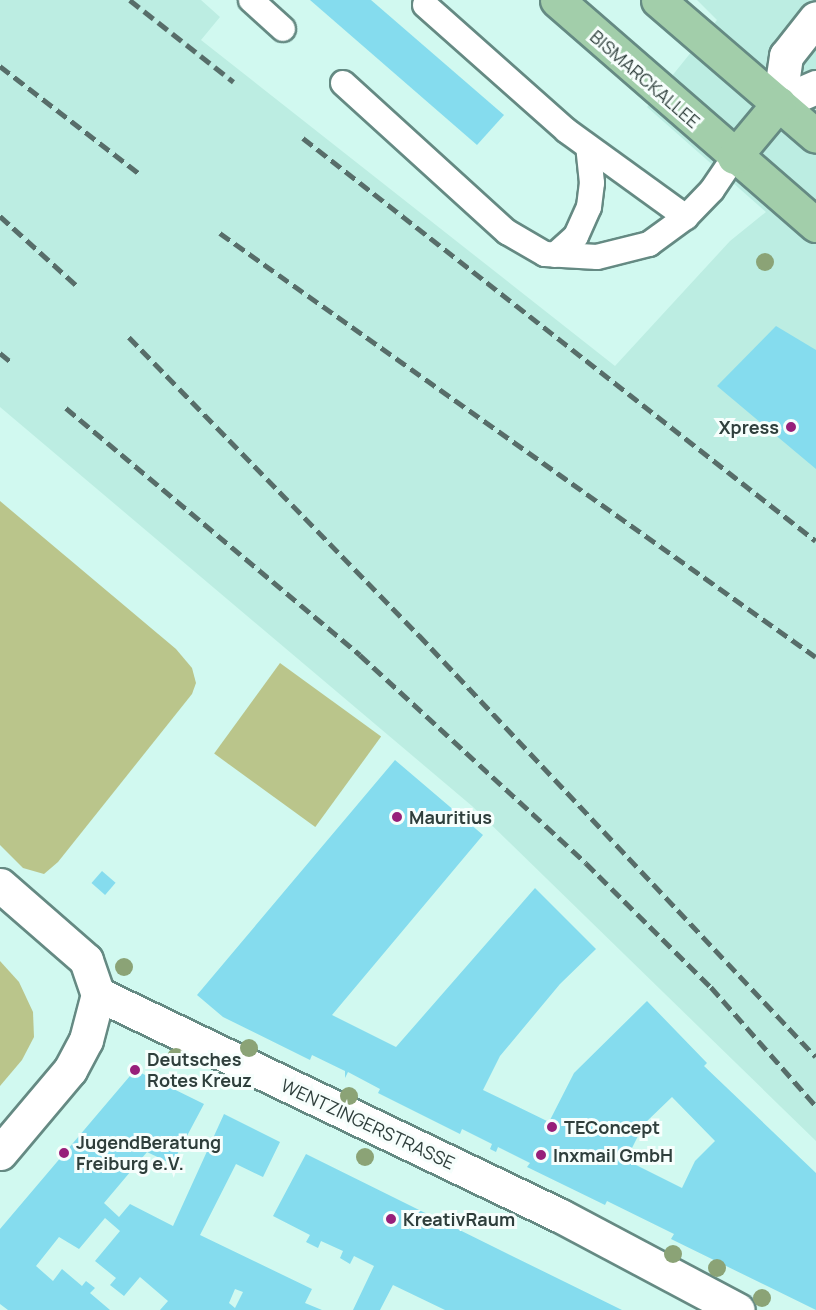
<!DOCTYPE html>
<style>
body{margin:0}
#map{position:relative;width:816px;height:1310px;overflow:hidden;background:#d1f9f0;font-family:Manrope,sans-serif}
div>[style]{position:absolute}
.built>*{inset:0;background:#bcede2}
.green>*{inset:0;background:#bac58b;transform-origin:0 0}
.building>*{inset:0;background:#85dcee;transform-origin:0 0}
.roads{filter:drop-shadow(2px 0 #658a83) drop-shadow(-2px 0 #658a83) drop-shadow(0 2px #658a83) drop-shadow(0 -2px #658a83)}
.service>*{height:24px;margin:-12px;padding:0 12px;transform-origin:12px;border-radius:12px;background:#fff}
.minor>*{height:33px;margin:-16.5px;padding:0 16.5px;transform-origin:16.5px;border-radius:16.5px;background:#fff}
.primary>*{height:33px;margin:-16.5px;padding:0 16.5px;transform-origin:16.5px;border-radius:16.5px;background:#a2ceaa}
.rail>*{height:4.5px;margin-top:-2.25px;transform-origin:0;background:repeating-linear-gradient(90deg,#576d69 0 12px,transparent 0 18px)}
.trees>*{width:18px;height:18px;margin:-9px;border-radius:50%;background:#8ba376}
.dots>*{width:16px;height:16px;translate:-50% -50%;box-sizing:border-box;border:3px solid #f6fefc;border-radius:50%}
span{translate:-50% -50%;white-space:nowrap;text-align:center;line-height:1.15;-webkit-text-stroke:6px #f6fefc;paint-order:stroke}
.street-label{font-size:18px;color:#2f3f3c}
.poi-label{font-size:18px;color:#2f3f3c;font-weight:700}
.right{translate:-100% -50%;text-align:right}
.left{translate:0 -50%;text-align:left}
</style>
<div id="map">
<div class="built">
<i style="clip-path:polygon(0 0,201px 0,220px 17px,201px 40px,615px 366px,730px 241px,766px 212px,647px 107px,717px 20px,697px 0,816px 0,816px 1141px,472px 806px,0 407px)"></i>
</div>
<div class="green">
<i style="clip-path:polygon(0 501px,176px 649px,192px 668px,196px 683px,192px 694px,58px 862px,44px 874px,23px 868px,0 845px)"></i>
<i style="left:280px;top:663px;width:125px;height:112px;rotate:36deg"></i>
<i style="clip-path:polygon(0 961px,19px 982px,33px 1012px,34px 1037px,22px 1060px,0 1086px)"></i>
</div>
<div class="building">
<i style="clip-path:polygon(310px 0,371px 0,504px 115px,477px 145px)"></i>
<i style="clip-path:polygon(776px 326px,816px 350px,816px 469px,717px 386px)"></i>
<i style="clip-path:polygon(evenodd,395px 760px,483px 835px,332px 1015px,396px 1047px,535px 888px,596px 949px,560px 984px,500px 1056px,483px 1090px,549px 1122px,574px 1073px,647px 1001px,707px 1063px,704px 1066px,816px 1173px,816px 1310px,671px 1239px,674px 1234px,607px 1201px,605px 1205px,527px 1167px,530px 1163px,498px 1147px,496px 1152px,490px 1149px,492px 1144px,462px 1129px,460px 1134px,378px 1093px,380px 1089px,348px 1072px,345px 1078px,345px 1071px,312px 1055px,310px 1060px,223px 1017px,197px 995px,395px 760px,672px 1097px,715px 1141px,695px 1161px,682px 1188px,626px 1160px,644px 1124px,672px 1097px)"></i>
<i style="left:102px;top:871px;width:18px;height:16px;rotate:41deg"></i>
<i style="clip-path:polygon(evenodd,135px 1070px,204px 1104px,172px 1164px,147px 1152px,104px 1203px,119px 1217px,130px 1204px,173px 1226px,224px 1114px,280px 1142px,263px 1177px,236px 1164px,200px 1235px,312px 1289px,305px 1303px,322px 1310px,160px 1310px,168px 1301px,140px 1277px,124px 1296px,110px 1285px,116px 1278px,95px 1261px,120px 1231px,105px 1218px,79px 1249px,59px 1237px,36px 1266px,53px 1281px,62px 1269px,82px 1286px,86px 1281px,95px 1288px,90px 1293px,110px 1310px,8px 1310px,0 1304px,0 1229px,135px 1070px,235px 1289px,243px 1292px,235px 1308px,229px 1303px,235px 1289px)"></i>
<i style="clip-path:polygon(306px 1154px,502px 1251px,622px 1310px,445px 1310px,393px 1285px,380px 1310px,353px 1310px,374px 1266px,354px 1256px,350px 1264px,340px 1258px,343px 1251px,321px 1241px,318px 1248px,306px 1242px,310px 1235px,273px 1216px)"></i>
</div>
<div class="roads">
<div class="service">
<i style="left:251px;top:0;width:43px;rotate:42.2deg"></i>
<i style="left:425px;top:5px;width:190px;rotate:41.6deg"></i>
<i style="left:567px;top:131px;width:147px;rotate:35.9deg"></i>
<i style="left:343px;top:83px;width:222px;rotate:42.3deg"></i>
<i style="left:507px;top:232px;width:44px;rotate:30.1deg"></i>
<i style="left:545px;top:254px;width:52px;rotate:3.3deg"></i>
<i style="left:597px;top:257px;width:54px;rotate:-14deg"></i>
<i style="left:649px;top:244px;width:46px;rotate:-36.1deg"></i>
<i style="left:686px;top:217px;width:37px;rotate:-46deg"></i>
<i style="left:712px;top:190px;width:40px;rotate:-56deg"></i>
<i style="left:555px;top:255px;width:28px;rotate:-42deg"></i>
<i style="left:576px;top:236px;width:32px;rotate:-66deg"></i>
<i style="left:589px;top:207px;width:24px;rotate:-83deg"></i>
<i style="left:592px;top:183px;width:36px;rotate:-96deg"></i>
</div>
<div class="minor">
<i style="left:779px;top:103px;width:48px;rotate:-81.5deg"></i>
<i style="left:786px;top:56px;width:48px;rotate:-51.7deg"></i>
<i style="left:779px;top:103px;width:40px;rotate:-23.4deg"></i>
<i style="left:0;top:885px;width:114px;rotate:41.1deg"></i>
<i style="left:86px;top:960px;width:36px;rotate:71deg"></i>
<i style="left:98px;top:994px;width:513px;rotate:25.62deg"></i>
<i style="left:561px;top:1216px;width:200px;rotate:28deg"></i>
<i style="left:0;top:1153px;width:109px;rotate:-49.9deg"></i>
<i style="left:70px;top:1070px;width:34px;rotate:-62deg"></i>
<i style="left:86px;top:1040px;width:48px;rotate:-75.4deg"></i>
</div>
<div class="primary">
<i style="left:557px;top:0;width:343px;rotate:41deg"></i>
<i style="left:658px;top:0;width:208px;rotate:40.7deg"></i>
<i style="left:734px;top:157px;width:70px;rotate:-50.2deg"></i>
</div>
</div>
<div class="rail">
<i style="left:130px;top:0;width:132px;rotate:38.3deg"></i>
<i style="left:0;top:66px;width:178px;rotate:37.7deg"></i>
<i style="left:303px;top:138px;width:652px;rotate:38.15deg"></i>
<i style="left:0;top:216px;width:103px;rotate:42.2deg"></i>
<i style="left:220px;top:233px;width:731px;rotate:35.43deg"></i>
<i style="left:129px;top:337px;width:416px;rotate:45.8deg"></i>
<i style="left:419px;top:635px;width:579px;rotate:46.75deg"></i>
<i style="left:0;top:353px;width:13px;rotate:39deg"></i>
<i style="left:66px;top:408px;width:384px;rotate:40deg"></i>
<i style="left:360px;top:655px;width:307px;rotate:42.6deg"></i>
<i style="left:586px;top:863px;width:176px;rotate:44.8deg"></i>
<i style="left:711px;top:987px;width:159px;rotate:48.6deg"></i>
</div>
<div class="trees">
<i style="left:765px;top:262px"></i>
<i style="left:124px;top:967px"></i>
<i style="left:249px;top:1048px"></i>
<i style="left:176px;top:1057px"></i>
<i style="left:349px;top:1096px"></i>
<i style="left:365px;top:1157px"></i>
<i style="left:673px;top:1254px"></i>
<i style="left:717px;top:1268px"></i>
<i style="left:762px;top:1298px"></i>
</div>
<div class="dots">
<i style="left:791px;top:427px;background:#971f7a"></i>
<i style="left:397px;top:817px;background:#971f7a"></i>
<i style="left:135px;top:1070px;background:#971f7a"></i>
<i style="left:552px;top:1127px;background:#971f7a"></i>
<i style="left:64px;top:1153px;background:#971f7a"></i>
<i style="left:541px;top:1155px;background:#971f7a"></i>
<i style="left:391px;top:1219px;background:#971f7a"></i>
</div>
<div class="street-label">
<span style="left:645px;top:79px;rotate:41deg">BISMARCKALLEE</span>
<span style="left:368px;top:1124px;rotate:25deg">WENTZINGERSTRASSE</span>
</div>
<div class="poi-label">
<span class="right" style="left:779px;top:427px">Xpress</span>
<span class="left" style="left:409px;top:817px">Mauritius</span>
<span class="left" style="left:147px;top:1070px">Deutsches<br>Rotes Kreuz</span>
<span class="left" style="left:564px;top:1127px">TEConcept</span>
<span class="left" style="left:76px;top:1153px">JugendBeratung<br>Freiburg e.V.</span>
<span class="left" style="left:553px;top:1155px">Inxmail GmbH</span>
<span class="left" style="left:403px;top:1219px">KreativRaum</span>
</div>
</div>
